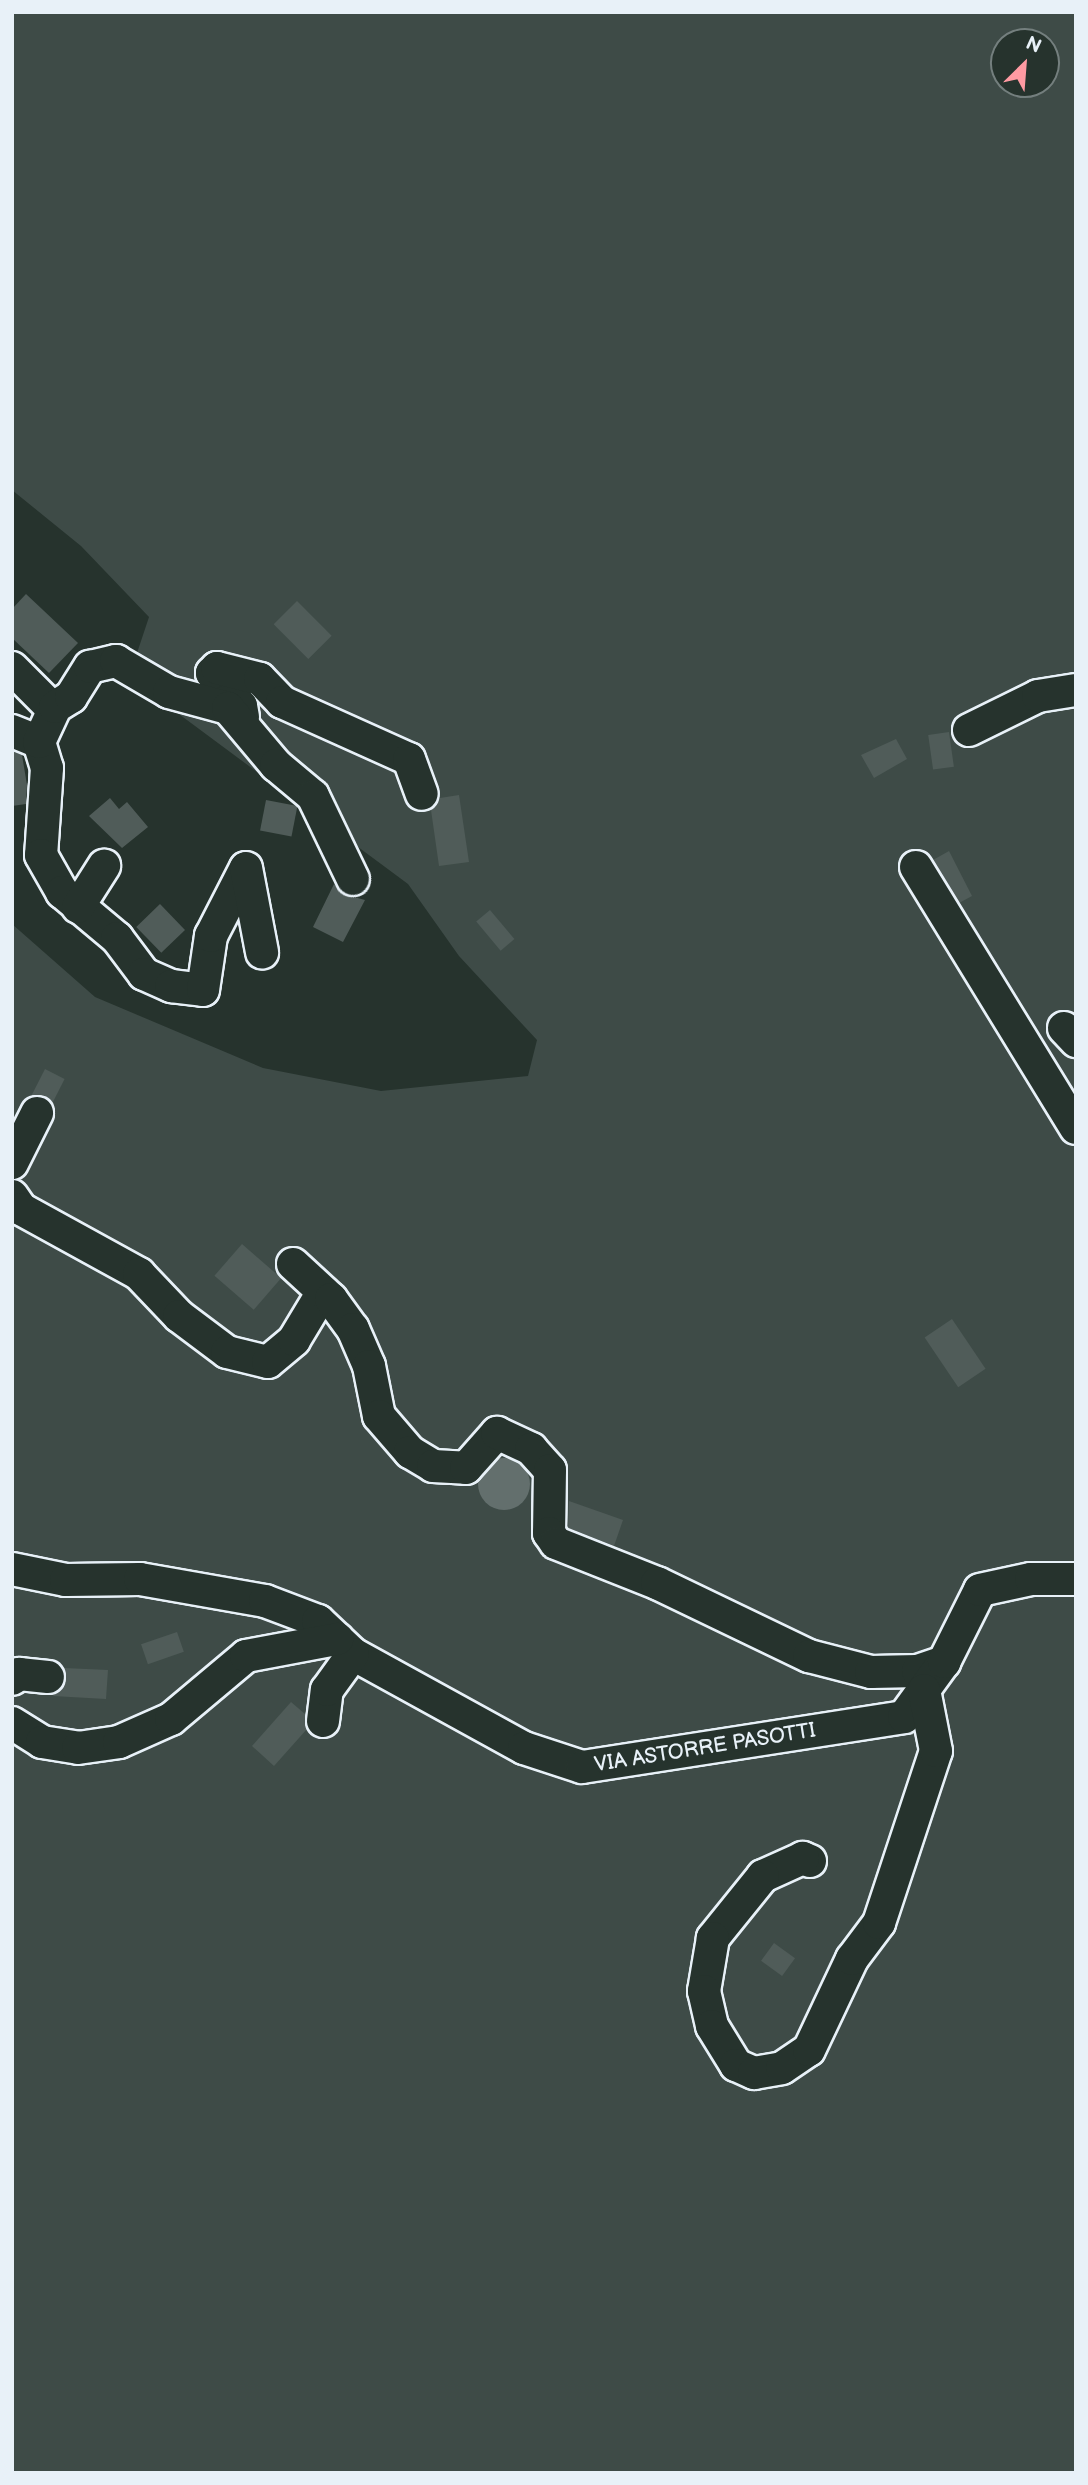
<!DOCTYPE html>
<style>
body{margin:0}
#map{position:relative;width:1088px;height:2485px;overflow:hidden;background:#26332d;font-family:"Balsamiq Sans",sans-serif}
div>[style]{position:absolute}
.green>*{inset:0;background:#3e4b47}
.water>*{inset:0;background:#636f6d}
.round{border-radius:50%}
.building>*{inset:0;background:#505c59;transform-origin:0 0}
.roads{filter:drop-shadow(2px 0 #e8f1f8) drop-shadow(-2px 0 #e8f1f8) drop-shadow(0 2px #e8f1f8) drop-shadow(0 -2px #e8f1f8)}
.minor>*{height:32px;margin:-16px;padding:0 16px;transform-origin:16px;border-radius:16px;background:#26332d}
span{translate:-50% -50%;white-space:nowrap;text-align:center;line-height:1.15;-webkit-text-stroke:5px #26332d;paint-order:stroke}
.street-label{font-size:21px;color:#e8f1f8}
.frame{position:absolute;inset:0;border:14px solid #e8f1f8;pointer-events:none}
.north{position:absolute;left:990px;top:28px;width:70px;height:70px;box-sizing:border-box;background:#26332d;border:2px solid #747f7e;border-radius:50%;rotate:25deg;font-size:19px;font-weight:700;line-height:28px;text-align:center;color:#e8f1f8}
.north::after{content:'';display:block;margin:auto;width:24px;height:32px;background:#ff9aa2;clip-path:polygon(50% 0,100% 100%,50% 72%,0 100%)}
</style>
<div id="map">
<div class="green">
<i style="clip-path:polygon(evenodd,12px 12px,1076px 12px,1076px 2473px,12px 2473px,12px 924px,95px 997px,263px 1068px,381px 1091px,528px 1076px,537px 1040px,459px 956px,408px 884px,129px 677px,149px 617px,81px 546px,12px 490px,12px 12px,1004px 42px,1046px 42px,1046px 84px,1004px 84px,1004px 42px)"></i>
</div>
<div class="water">
<i class="round" style="left:478px;top:1458px;width:52px;height:52px"></i>
</div>
<div class="building">
<i style="clip-path:polygon(26px 594px,78px 643px,49px 673px,12px 638px,12px 609px)"></i>
<i style="left:297px;top:601px;width:49px;height:33px;rotate:45deg"></i>
<i style="left:949px;top:732px;width:35px;height:21px;rotate:82deg"></i>
<i style="clip-path:polygon(896px 739px,907px 759px,874px 778px,861px 755px)"></i>
<i style="clip-path:polygon(12px 751px,22px 755px,27px 785px,26px 804px,12px 806px)"></i>
<i style="clip-path:polygon(459px 795px,469px 862px,439px 866px,431px 810px,440px 798px)"></i>
<i style="clip-path:polygon(110px 798px,119px 809px,127px 802px,148px 827px,122px 848px,89px 816px)"></i>
<i style="left:266px;top:800px;width:32px;height:31px;rotate:11deg"></i>
<i style="clip-path:polygon(949px 851px,972px 896px,959px 903px,933px 860px)"></i>
<i style="clip-path:polygon(334px 884px,343px 894px,365px 900px,343px 942px,313px 927px)"></i>
<i style="left:160px;top:904px;width:36px;height:33px;rotate:46deg"></i>
<i style="left:490px;top:910px;width:38px;height:18px;rotate:50deg"></i>
<i style="left:45px;top:1069px;width:22px;height:30px;rotate:27deg"></i>
<i style="left:242px;top:1244px;width:52px;height:42px;rotate:41deg"></i>
<i style="left:952px;top:1319px;width:60px;height:33px;rotate:56deg"></i>
<i style="clip-path:polygon(569px 1501px,623px 1520px,614px 1546px,568px 1528px)"></i>
<i style="left:177px;top:1632px;width:21px;height:38px;rotate:71deg"></i>
<i style="clip-path:polygon(64px 1668px,108px 1670px,106px 1699px,53px 1696px,66px 1680px)"></i>
<i style="clip-path:polygon(291px 1702px,305px 1714px,307px 1729px,274px 1766px,252px 1746px)"></i>
<i style="left:774px;top:1943px;width:26px;height:22px;rotate:36deg"></i>
</div>
<div class="roads">
<div class="minor">
<i style="left:12px;top:668px;width:51px;rotate:45deg"></i>
<i style="left:243px;top:717px;width:11px;rotate:-100deg"></i>
<i style="left:241px;top:706px;width:44px;rotate:-131.3deg"></i>
<i style="left:212px;top:673px;width:7px;rotate:-45deg"></i>
<i style="left:217px;top:668px;width:44px;rotate:14.3deg"></i>
<i style="left:260px;top:679px;width:32px;rotate:46deg"></i>
<i style="left:282px;top:702px;width:139px;rotate:24.2deg"></i>
<i style="left:409px;top:759px;width:37px;rotate:70deg"></i>
<i style="left:969px;top:730px;width:77px;rotate:-26.2deg"></i>
<i style="left:1038px;top:696px;width:38px;rotate:-9deg"></i>
<i style="left:12px;top:731px;width:29px;rotate:22deg"></i>
<i style="left:39px;top:742px;width:27px;rotate:73deg"></i>
<i style="left:47px;top:768px;width:87px;rotate:93.9deg"></i>
<i style="left:41px;top:855px;width:43px;rotate:60.4deg"></i>
<i style="left:62px;top:892px;width:72px;rotate:39.9deg"></i>
<i style="left:117px;top:938px;width:45px;rotate:53.1deg"></i>
<i style="left:144px;top:974px;width:30px;rotate:24deg"></i>
<i style="left:171px;top:986px;width:32px;rotate:7deg"></i>
<i style="left:203px;top:990px;width:55px;rotate:-81.6deg"></i>
<i style="left:211px;top:936px;width:76px;rotate:-62.8deg"></i>
<i style="left:246px;top:868px;width:86px;rotate:79.2deg"></i>
<i style="left:39px;top:742px;width:38px;rotate:-65deg"></i>
<i style="left:55px;top:707px;width:19px;rotate:-32deg"></i>
<i style="left:71px;top:697px;width:36px;rotate:-58deg"></i>
<i style="left:90px;top:667px;width:27px;rotate:-13deg"></i>
<i style="left:116px;top:661px;width:61px;rotate:30.3deg"></i>
<i style="left:169px;top:692px;width:61px;rotate:15.2deg"></i>
<i style="left:228px;top:708px;width:75px;rotate:49.9deg"></i>
<i style="left:276px;top:765px;width:48px;rotate:40deg"></i>
<i style="left:313px;top:796px;width:92px;rotate:64.3deg"></i>
<i style="left:916px;top:867px;width:306px;rotate:58.5deg"></i>
<i style="left:78px;top:907px;width:49px;rotate:-57.6deg"></i>
<i style="left:1064px;top:1028px;width:18px;rotate:47deg"></i>
<i style="left:12px;top:1163px;width:56px;rotate:-63.4deg"></i>
<i style="left:12px;top:1196px;width:16px;rotate:55deg"></i>
<i style="left:21px;top:1209px;width:135px;rotate:28.8deg"></i>
<i style="left:139px;top:1274px;width:58px;rotate:46.4deg"></i>
<i style="left:179px;top:1316px;width:60px;rotate:36.9deg"></i>
<i style="left:227px;top:1352px;width:42px;rotate:13.7deg"></i>
<i style="left:268px;top:1362px;width:34px;rotate:-40deg"></i>
<i style="left:294px;top:1340px;width:56px;rotate:-58.9deg"></i>
<i style="left:293px;top:1264px;width:52px;rotate:42.6deg"></i>
<i style="left:331px;top:1299px;width:37px;rotate:54deg"></i>
<i style="left:353px;top:1329px;width:40px;rotate:66.6deg"></i>
<i style="left:369px;top:1366px;width:51px;rotate:78.7deg"></i>
<i style="left:379px;top:1416px;width:48px;rotate:49.3deg"></i>
<i style="left:410px;top:1452px;width:27px;rotate:31deg"></i>
<i style="left:433px;top:1466px;width:33px;rotate:3deg"></i>
<i style="left:466px;top:1468px;width:47px;rotate:-48.5deg"></i>
<i style="left:497px;top:1433px;width:38px;rotate:25deg"></i>
<i style="left:531px;top:1449px;width:28px;rotate:48deg"></i>
<i style="left:550px;top:1470px;width:63px;rotate:90.9deg"></i>
<i style="left:549px;top:1533px;width:12px;rotate:55deg"></i>
<i style="left:556px;top:1543px;width:109px;rotate:21.6deg"></i>
<i style="left:657px;top:1583px;width:169px;rotate:25.7deg"></i>
<i style="left:809px;top:1656px;width:64px;rotate:14.5deg"></i>
<i style="left:871px;top:1672px;width:47px;rotate:-1.2deg"></i>
<i style="left:918px;top:1671px;width:28px;rotate:-19deg"></i>
<i style="left:12px;top:1569px;width:55px;rotate:11.5deg"></i>
<i style="left:66px;top:1580px;width:74px;rotate:-0.8deg"></i>
<i style="left:140px;top:1579px;width:127px;rotate:10deg"></i>
<i style="left:265px;top:1601px;width:57px;rotate:20.7deg"></i>
<i style="left:318px;top:1621px;width:48px;rotate:43.3deg"></i>
<i style="left:353px;top:1654px;width:195px;rotate:28.8deg"></i>
<i style="left:524px;top:1748px;width:61px;rotate:18.1deg"></i>
<i style="left:582px;top:1767px;width:326px;rotate:-8.8deg"></i>
<i style="left:904px;top:1717px;width:68px;rotate:-54deg"></i>
<i style="left:944px;top:1662px;width:80px;rotate:-63.4deg"></i>
<i style="left:980px;top:1590px;width:52px;rotate:-12.2deg"></i>
<i style="left:1031px;top:1579px;width:45px"></i>
<i style="left:12px;top:1679px;width:9px;rotate:-36deg"></i>
<i style="left:19px;top:1674px;width:29px;rotate:6deg"></i>
<i style="left:323px;top:1721px;width:31px;rotate:-83deg"></i>
<i style="left:327px;top:1690px;width:44px;rotate:-54.2deg"></i>
<i style="left:12px;top:1723px;width:36px;rotate:32deg"></i>
<i style="left:42px;top:1742px;width:36px;rotate:9deg"></i>
<i style="left:78px;top:1748px;width:41px;rotate:-8.3deg"></i>
<i style="left:119px;top:1742px;width:57px;rotate:-23.9deg"></i>
<i style="left:171px;top:1719px;width:98px;rotate:-40deg"></i>
<i style="left:246px;top:1656px;width:93px;rotate:-10.6deg"></i>
<i style="left:810px;top:1861px;width:8px;rotate:-157deg"></i>
<i style="left:803px;top:1858px;width:44px;rotate:155.8deg"></i>
<i style="left:763px;top:1876px;width:80px;rotate:128.9deg"></i>
<i style="left:713px;top:1938px;width:54px;rotate:99.6deg"></i>
<i style="left:704px;top:1991px;width:36px;rotate:77deg"></i>
<i style="left:712px;top:2026px;width:46px;rotate:58.4deg"></i>
<i style="left:736px;top:2065px;width:20px;rotate:24deg"></i>
<i style="left:754px;top:2073px;width:28px;rotate:-10deg"></i>
<i style="left:782px;top:2068px;width:32px;rotate:-34deg"></i>
<i style="left:809px;top:2050px;width:101px;rotate:-64.7deg"></i>
<i style="left:852px;top:1959px;width:45px;rotate:-53.1deg"></i>
<i style="left:879px;top:1923px;width:181px;rotate:-71.7deg"></i>
<i style="left:936px;top:1751px;width:62px;rotate:-101.1deg"></i>
</div>
</div>
<div class="street-label">
<span style="left:705px;top:1748px;rotate:-9deg">VIA ASTORRE PASOTTI</span>
</div>
<div class="frame"></div>
<div class="north">N</div>
</div>
